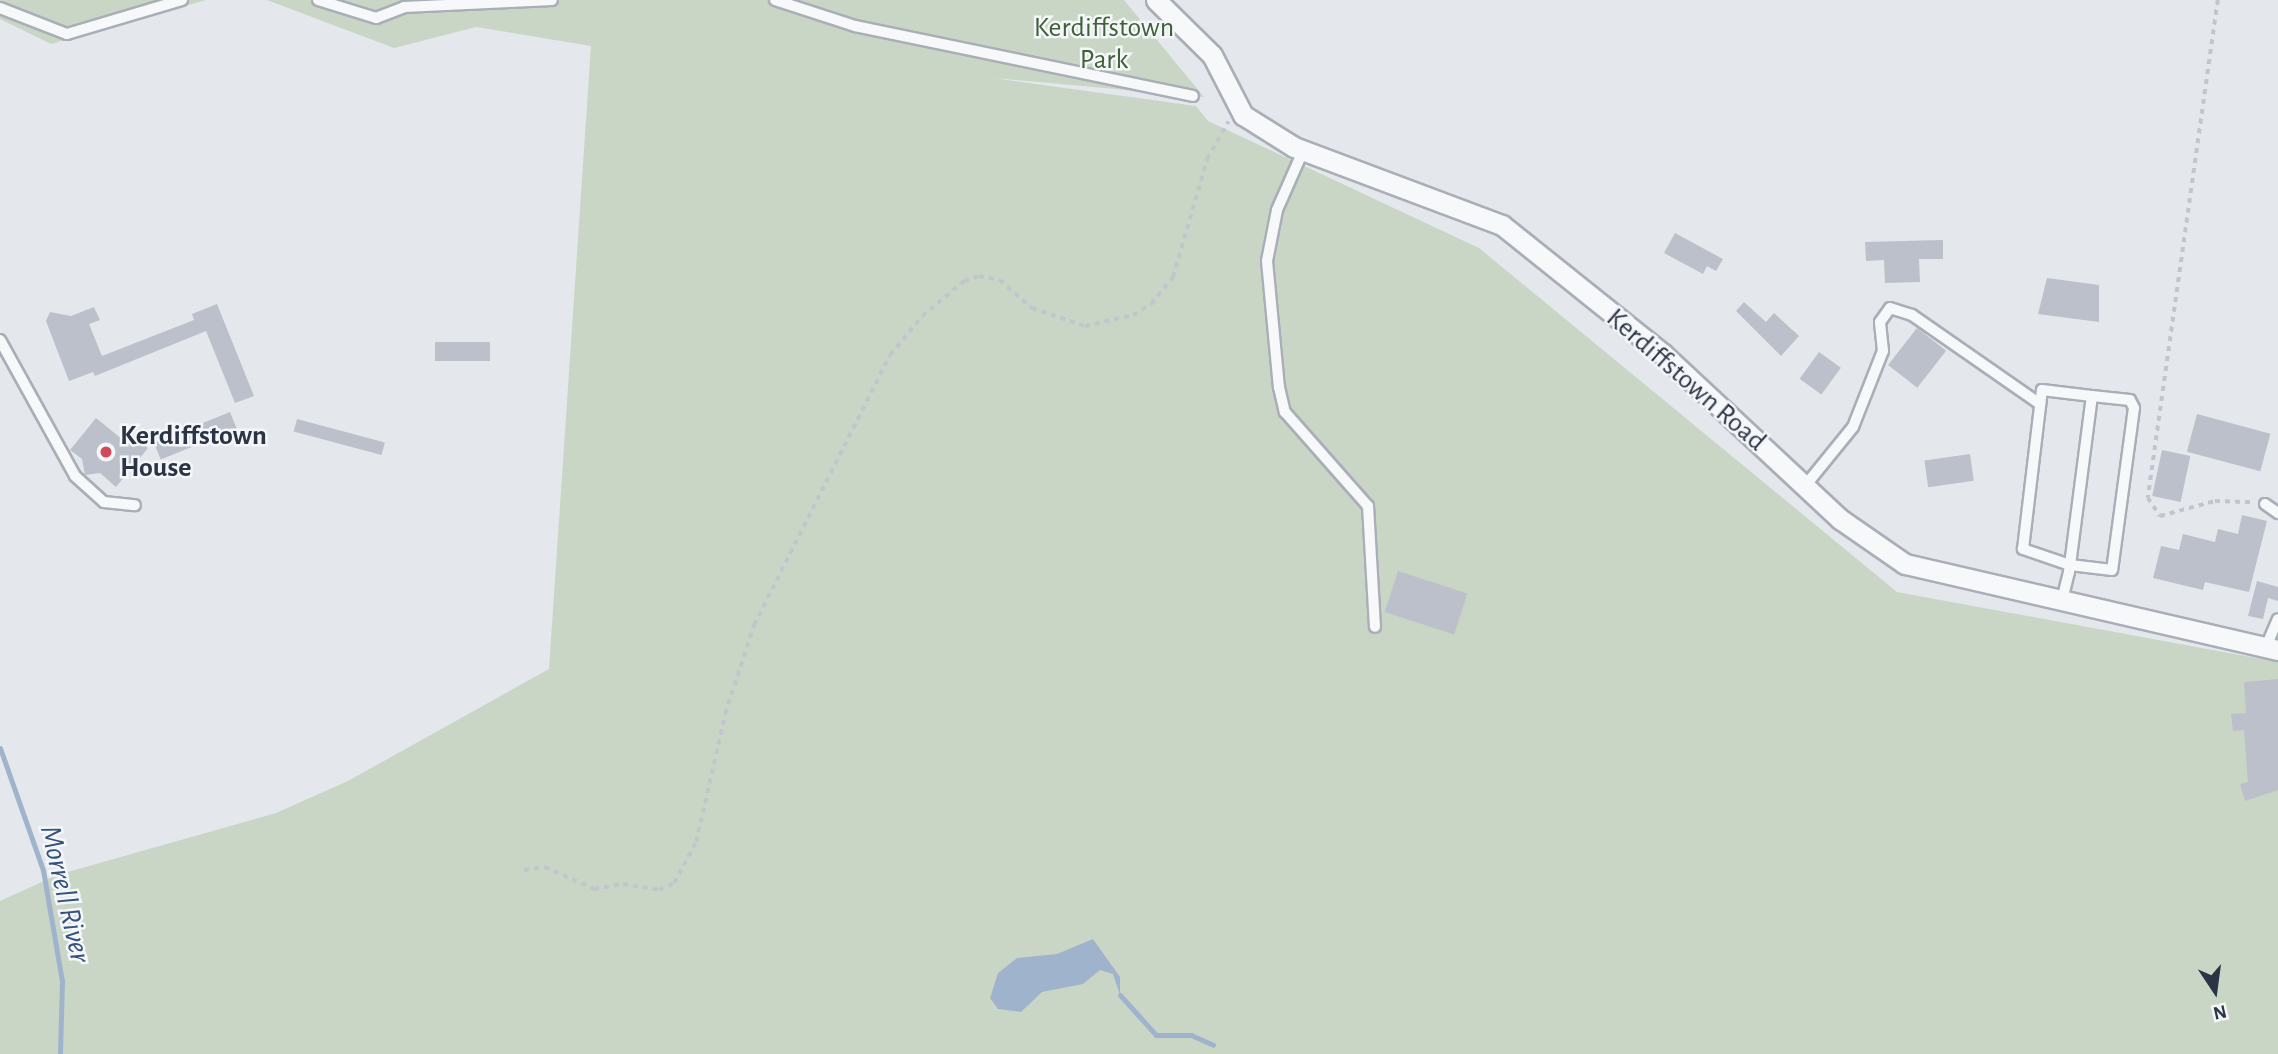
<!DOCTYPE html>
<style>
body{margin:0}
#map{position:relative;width:2278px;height:1054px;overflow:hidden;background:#e4e7ec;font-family:"Alegreya Sans",sans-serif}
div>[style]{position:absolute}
.green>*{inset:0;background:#c9d6c5}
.water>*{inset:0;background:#9fb4cc}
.stream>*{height:5px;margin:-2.5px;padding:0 2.5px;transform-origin:2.5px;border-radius:2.5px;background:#9fb4cc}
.building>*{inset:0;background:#bbc0ca;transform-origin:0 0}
.path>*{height:3.5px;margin-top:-1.75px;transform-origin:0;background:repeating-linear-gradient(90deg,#c2c5cb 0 5px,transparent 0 10px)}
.roads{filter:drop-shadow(2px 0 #a9aeb7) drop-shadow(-2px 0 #a9aeb7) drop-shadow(0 2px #a9aeb7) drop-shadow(0 -2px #a9aeb7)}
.service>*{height:10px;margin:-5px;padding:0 5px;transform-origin:5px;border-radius:5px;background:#f7f8fa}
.minor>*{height:19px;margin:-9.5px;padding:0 9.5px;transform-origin:9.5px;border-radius:9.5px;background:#f7f8fa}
.dots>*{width:19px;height:19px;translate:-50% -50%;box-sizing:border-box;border:4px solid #f4f6f9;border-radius:50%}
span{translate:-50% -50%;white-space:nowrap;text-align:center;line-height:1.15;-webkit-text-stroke:5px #f4f6f9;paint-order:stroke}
.park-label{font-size:28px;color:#3f6138}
.street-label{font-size:28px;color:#2b3445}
.poi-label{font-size:28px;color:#2b3445;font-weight:700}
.left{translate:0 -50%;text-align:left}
.water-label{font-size:30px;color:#34527a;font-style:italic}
.north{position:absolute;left:2180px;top:956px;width:70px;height:70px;-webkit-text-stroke:5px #f4f6f9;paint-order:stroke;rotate:167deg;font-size:19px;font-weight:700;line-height:28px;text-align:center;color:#2b3445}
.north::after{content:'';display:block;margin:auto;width:24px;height:32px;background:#2b3445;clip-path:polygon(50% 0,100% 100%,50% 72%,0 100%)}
</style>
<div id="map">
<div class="green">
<i style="clip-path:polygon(0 0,206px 0,51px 44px,0 19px)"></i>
<i style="clip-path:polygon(267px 0,1124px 0,1204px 97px,993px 78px,1196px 106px,1208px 121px,1479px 248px,1897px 592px,2278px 662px,2278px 1054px,0 1054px,0 901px,57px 875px,276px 813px,348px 781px,549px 669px,591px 46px,476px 27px,394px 48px)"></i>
</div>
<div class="water">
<i style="clip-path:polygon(1093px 939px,1120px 977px,1120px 995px,1113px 974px,1100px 970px,1083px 984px,1042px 992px,1021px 1012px,998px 1009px,990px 998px,998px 973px,1017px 958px,1057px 954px)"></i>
</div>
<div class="stream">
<i style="left:0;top:748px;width:129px;rotate:70.6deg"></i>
<i style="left:43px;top:870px;width:113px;rotate:80.3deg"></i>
<i style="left:62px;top:981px;width:73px;rotate:91.6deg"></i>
<i style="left:1120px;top:995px;width:54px;rotate:48deg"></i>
<i style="left:1156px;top:1035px;width:35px"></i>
<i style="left:1191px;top:1035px;width:24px;rotate:24deg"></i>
</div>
<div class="building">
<i style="clip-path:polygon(1675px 233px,1723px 259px,1716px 271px,1707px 266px,1703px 274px,1664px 253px)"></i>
<i style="clip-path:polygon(1943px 240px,1943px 259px,1919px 259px,1920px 282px,1885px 283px,1884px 260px,1866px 261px,1865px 242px)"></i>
<i style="clip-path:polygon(2047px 278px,2099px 285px,2099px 322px,2038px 314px)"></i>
<i style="clip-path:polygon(1744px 302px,1766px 322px,1774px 313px,1799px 336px,1781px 356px,1736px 311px)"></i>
<i style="clip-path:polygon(217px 304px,254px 396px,235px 403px,206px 331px,95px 376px,93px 372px,69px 381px,46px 321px,50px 312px,71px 316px,94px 307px,100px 320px,89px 324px,102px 356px,194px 320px,192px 314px)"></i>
<i style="left:1917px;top:328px;width:37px;height:47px;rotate:38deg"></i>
<i style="left:490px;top:342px;width:19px;height:55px;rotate:90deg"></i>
<i style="left:1819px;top:352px;width:27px;height:33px;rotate:36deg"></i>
<i style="left:230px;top:412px;width:18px;height:82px;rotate:68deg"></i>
<i style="left:2197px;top:414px;width:76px;height:39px;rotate:15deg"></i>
<i style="clip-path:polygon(96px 418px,123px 440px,129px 433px,148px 448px,116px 487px,100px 473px,85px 475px,82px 459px,70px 450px)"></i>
<i style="left:297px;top:419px;width:91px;height:13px;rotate:15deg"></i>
<i style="left:2162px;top:450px;width:29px;height:47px;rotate:12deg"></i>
<i style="left:1970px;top:454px;width:27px;height:46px;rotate:82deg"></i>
<i style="clip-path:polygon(2242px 515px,2267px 521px,2249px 592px,2205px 582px,2203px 590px,2153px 578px,2161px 546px,2179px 550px,2183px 534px,2215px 542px,2218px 529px,2238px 534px)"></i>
<i style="left:1398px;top:571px;width:73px;height:43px;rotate:18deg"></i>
<i style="clip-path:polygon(2257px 581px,2278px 587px,2278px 601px,2268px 598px,2263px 619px,2248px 616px)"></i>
<i style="clip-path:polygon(2278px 679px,2278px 790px,2245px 801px,2240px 784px,2248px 782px,2244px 730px,2233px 731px,2231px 714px,2246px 713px,2244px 682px)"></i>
</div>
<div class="path">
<i style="left:2218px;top:0;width:503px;rotate:98deg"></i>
<i style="left:2148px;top:498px;width:22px;rotate:56deg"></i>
<i style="left:2160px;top:516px;width:57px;rotate:-15.3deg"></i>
<i style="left:2215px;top:501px;width:37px;rotate:2deg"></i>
<i style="left:524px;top:870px;width:21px;rotate:-8deg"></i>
<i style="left:545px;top:867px;width:54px;rotate:24.2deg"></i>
<i style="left:594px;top:889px;width:29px;rotate:-10deg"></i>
<i style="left:623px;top:884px;width:36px;rotate:9deg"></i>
<i style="left:659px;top:890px;width:17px;rotate:-25deg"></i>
<i style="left:674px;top:883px;width:47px;rotate:-61.8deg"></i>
<i style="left:696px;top:842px;width:131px;rotate:-77.2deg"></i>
<i style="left:725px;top:714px;width:94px;rotate:-72deg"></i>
<i style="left:754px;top:625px;width:302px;rotate:-63.3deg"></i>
<i style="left:890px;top:355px;width:50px;rotate:-50.6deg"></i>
<i style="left:922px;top:316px;width:55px;rotate:-39.8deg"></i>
<i style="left:964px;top:281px;width:16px;rotate:-18deg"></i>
<i style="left:979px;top:276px;width:21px;rotate:11deg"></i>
<i style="left:1000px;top:280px;width:43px;rotate:41.2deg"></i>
<i style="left:1032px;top:308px;width:56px;rotate:18.8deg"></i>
<i style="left:1085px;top:326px;width:49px;rotate:-12.9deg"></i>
<i style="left:1133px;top:315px;width:21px;rotate:-31deg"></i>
<i style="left:1151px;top:304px;width:35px;rotate:-51deg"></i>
<i style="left:1173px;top:277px;width:123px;rotate:-73.9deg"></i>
<i style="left:1207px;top:159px;width:43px;rotate:-60.4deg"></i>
</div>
<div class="roads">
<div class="service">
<i style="left:318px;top:0;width:61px;rotate:17.2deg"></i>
<i style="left:376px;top:18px;width:30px;rotate:-21deg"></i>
<i style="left:404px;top:7px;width:148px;rotate:-2.7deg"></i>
<i style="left:775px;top:0;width:84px;rotate:18deg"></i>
<i style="left:855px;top:26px;width:345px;rotate:11.7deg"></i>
<i style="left:0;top:8px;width:72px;rotate:21.2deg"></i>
<i style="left:67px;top:34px;width:120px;rotate:-16.5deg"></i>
<i style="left:1303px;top:151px;width:64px;rotate:113.8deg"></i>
<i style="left:1277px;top:210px;width:52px;rotate:101.1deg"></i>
<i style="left:1267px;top:261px;width:127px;rotate:84.6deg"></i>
<i style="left:1279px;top:387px;width:26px;rotate:77deg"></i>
<i style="left:1285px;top:412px;width:125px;rotate:48.6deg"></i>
<i style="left:1368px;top:506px;width:121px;rotate:86.7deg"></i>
<i style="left:0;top:340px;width:155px;rotate:61.1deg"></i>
<i style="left:75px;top:476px;width:39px;rotate:42deg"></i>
<i style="left:104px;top:502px;width:31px;rotate:6deg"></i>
<i style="left:1805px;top:486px;width:76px;rotate:-50.9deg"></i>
<i style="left:1853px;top:427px;width:82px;rotate:-68.5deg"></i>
<i style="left:1883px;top:351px;width:29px;rotate:-96deg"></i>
<i style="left:1880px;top:322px;width:17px;rotate:-54deg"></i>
<i style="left:1890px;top:308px;width:23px;rotate:18deg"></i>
<i style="left:1912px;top:315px;width:156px;rotate:34.8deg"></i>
<i style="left:2265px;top:504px;width:16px;rotate:35deg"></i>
<i style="left:2062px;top:600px;width:29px;rotate:-76deg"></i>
<i style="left:2069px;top:572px;width:7px;rotate:-82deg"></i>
<i style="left:2070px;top:565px;width:170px;rotate:-82.6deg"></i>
<i style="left:2092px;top:396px;width:38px;rotate:6deg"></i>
<i style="left:2130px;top:400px;width:9px;rotate:63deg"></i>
<i style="left:2134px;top:408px;width:163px;rotate:97.7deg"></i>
<i style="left:2112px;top:570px;width:42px;rotate:-173.2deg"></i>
<i style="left:2070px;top:565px;width:50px;rotate:-161.2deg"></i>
<i style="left:2023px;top:549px;width:160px;rotate:-83.2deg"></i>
<i style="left:2042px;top:390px;width:50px;rotate:6.8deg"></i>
<i style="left:2266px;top:647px;width:30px;rotate:-67deg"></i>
</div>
<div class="minor">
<i style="left:1156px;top:0;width:78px;rotate:44.5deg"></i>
<i style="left:1212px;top:55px;width:68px;rotate:62.7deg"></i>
<i style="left:1243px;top:115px;width:60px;rotate:32.1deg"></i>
<i style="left:1294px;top:147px;width:222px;rotate:20.6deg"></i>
<i style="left:1502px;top:225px;width:206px;rotate:38.7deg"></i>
<i style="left:1663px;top:354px;width:242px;rotate:43deg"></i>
<i style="left:1840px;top:519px;width:79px;rotate:34.7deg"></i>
<i style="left:1905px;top:564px;width:383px;rotate:13deg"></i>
</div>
</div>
<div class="dots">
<i style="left:106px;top:452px;background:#d1495b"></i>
</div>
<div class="park-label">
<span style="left:1104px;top:44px">Kerdiffstown<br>Park</span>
</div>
<div class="street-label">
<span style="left:1686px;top:380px;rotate:41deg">Kerdiffstown Road</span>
</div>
<div class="poi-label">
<span class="left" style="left:120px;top:452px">Kerdiffstown<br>House</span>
</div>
<div class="water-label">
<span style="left:65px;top:894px;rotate:77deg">Morrell River</span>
</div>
<div class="north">N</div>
</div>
